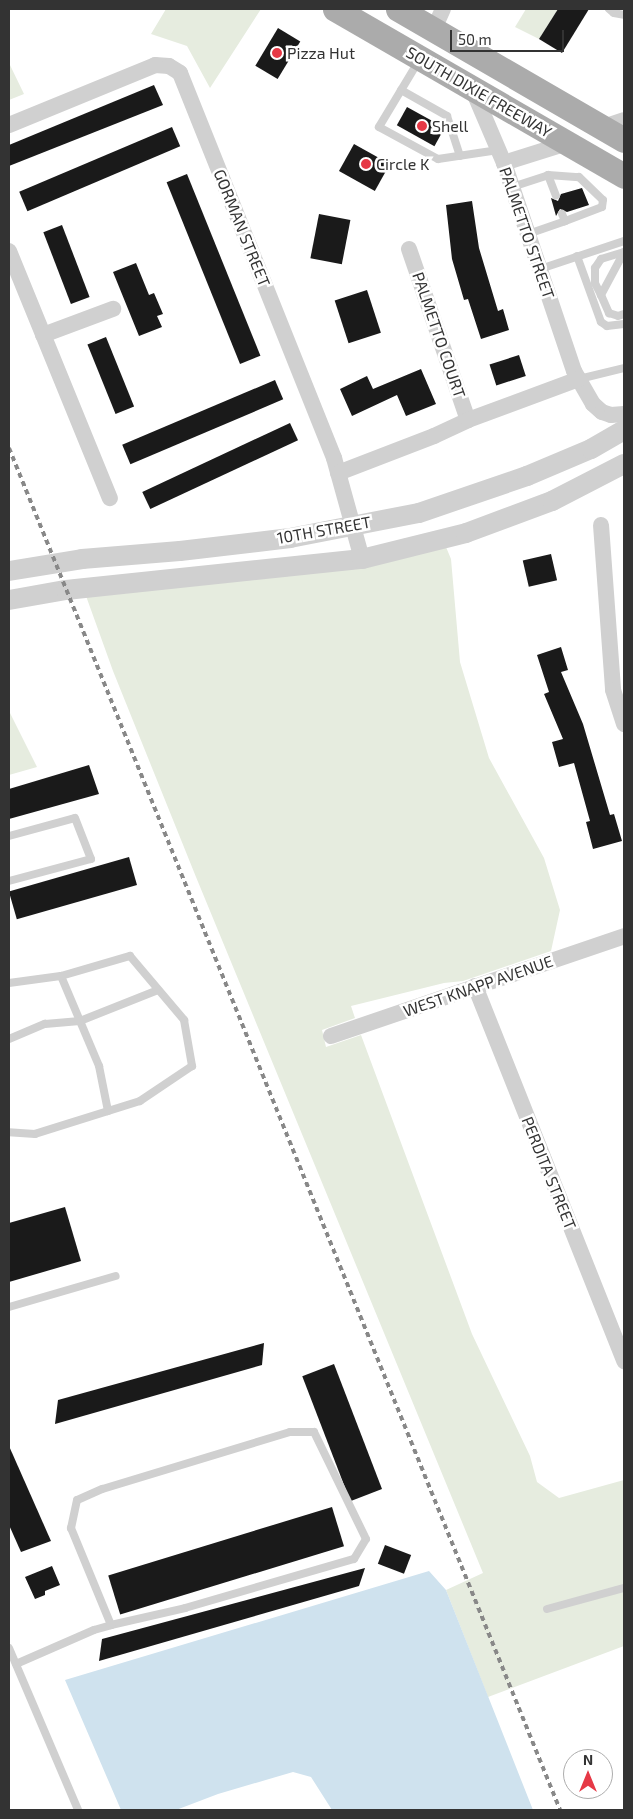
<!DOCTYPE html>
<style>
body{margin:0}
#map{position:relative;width:633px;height:1819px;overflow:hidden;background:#fff;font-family:"Exo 2",sans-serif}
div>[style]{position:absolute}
.green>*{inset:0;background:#e6ecdf}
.water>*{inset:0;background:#cfe2ee}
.building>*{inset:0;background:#1a1a1a;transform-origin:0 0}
.service>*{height:8px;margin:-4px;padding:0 4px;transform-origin:4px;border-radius:4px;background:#d0d0d0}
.minor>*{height:16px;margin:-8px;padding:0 8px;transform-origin:8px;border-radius:8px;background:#d0d0d0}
.tertiary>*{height:20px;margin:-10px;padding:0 10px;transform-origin:10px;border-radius:10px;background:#d0d0d0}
.primary>*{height:25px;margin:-12.5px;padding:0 12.5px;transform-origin:12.5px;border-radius:12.5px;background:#ababab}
.rail>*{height:4px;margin-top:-2px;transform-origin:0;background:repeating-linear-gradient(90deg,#888 0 5px,transparent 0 9px)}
.dots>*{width:14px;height:14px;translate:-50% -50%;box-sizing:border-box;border:2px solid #fff;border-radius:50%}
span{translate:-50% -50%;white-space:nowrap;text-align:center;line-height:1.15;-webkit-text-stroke:5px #fff;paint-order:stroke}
.poi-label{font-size:16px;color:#333}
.left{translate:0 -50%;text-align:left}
.street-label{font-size:16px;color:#333}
.frame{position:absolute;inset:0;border:10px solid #333;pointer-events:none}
.north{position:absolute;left:563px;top:1749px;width:50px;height:50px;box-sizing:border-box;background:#fff;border:1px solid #adadad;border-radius:50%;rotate:0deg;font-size:14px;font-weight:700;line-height:20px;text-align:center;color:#333}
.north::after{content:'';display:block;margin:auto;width:18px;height:22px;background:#e63946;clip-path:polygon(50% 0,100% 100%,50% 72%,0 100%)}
.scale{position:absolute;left:450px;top:30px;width:114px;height:22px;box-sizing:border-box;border:2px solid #333;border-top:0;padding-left:6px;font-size:15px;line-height:18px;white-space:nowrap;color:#333;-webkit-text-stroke:4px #fff;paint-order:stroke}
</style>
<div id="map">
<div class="green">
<i style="clip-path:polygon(166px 9px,261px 9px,210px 88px,187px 46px,151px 34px)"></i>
<i style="clip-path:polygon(526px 9px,558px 9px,539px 39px,515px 27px)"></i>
<i style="clip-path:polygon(9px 63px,24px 94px,9px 100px)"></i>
<i style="clip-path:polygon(446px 547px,451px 559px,460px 662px,489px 758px,544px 858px,560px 910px,551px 951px,463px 981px,444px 983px,351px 1006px,355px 1018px,322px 1030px,326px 1047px,361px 1035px,472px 1334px,530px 1456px,537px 1482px,559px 1498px,624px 1480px,624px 1646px,488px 1697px,446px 1590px,483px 1573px,196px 877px,113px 671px,86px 596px)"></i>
<i style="clip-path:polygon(9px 711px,37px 767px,9px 775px)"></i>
</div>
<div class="water">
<i style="clip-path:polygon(429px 1571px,446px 1590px,533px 1810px,332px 1810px,311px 1777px,293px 1772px,218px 1794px,176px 1810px,121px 1810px,65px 1680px)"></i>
</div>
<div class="building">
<i style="clip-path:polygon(558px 9px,589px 9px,562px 53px,539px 39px)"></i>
<i style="left:278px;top:28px;width:26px;height:44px;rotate:31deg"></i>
<i style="clip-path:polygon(154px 85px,163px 105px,9px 166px,9px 145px)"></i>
<i style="left:407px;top:107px;width:43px;height:21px;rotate:29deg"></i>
<i style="left:172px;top:127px;width:21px;height:166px;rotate:67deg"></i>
<i style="left:354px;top:144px;width:41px;height:31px;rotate:29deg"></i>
<i style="left:187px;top:174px;width:196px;height:22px;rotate:68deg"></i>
<i style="clip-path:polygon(582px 188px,589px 205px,567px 212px,560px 209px,556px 216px,551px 198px,558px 201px,561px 194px)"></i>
<i style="clip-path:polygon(472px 201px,479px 248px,498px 311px,503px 309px,509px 330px,481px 339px,468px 299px,464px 300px,452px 259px,446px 205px)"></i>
<i style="left:319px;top:214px;width:32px;height:45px;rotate:11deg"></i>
<i style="left:62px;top:225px;width:77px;height:20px;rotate:69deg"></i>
<i style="clip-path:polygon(136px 263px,149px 295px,154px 293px,163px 314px,157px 316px,162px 327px,139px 336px,113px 272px)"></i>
<i style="left:367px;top:290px;width:45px;height:34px;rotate:72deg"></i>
<i style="left:106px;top:337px;width:75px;height:20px;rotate:68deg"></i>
<i style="left:519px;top:355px;width:22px;height:31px;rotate:72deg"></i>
<i style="clip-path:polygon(421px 369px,436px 404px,406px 416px,397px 395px,352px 416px,340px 389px,367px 376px,373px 389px)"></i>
<i style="left:275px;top:380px;width:21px;height:166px;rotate:67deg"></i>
<i style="left:290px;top:423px;width:19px;height:163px;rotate:65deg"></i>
<i style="left:551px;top:554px;width:27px;height:29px;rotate:77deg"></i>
<i style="clip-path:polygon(561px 647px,568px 670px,561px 672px,583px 724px,610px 815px,614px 814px,622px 841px,593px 849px,586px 822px,590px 821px,574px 763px,559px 767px,552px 742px,563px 739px,544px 694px,549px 692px,537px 655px)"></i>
<i style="clip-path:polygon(89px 765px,99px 794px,9px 819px,9px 789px)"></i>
<i style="left:129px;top:857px;width:29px;height:125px;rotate:74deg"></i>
<i style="clip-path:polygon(65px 1207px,81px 1261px,9px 1282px,9px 1223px)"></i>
<i style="clip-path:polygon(264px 1343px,262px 1365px,55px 1424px,58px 1400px)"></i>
<i style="left:334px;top:1364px;width:134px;height:34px;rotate:69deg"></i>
<i style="clip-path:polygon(9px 1446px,51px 1541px,21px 1552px,9px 1525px)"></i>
<i style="left:332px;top:1507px;width:41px;height:234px;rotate:73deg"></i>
<i style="left:385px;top:1545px;width:28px;height:20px;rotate:21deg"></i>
<i style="clip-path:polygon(52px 1566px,60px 1585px,45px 1591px,45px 1595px,35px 1599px,25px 1577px)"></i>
<i style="clip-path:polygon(365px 1568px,359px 1586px,99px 1661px,102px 1639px)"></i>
</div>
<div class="service">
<i style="left:609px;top:9px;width:6px;rotate:39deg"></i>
<i style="left:614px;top:13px;width:10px;rotate:11deg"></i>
<i style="left:418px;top:62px;width:76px;rotate:121deg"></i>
<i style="left:379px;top:127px;width:67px;rotate:28.5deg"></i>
<i style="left:438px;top:159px;width:61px;rotate:-8.5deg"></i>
<i style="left:401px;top:90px;width:53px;rotate:29.5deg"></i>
<i style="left:447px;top:116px;width:42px;rotate:72deg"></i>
<i style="left:548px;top:175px;width:31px;rotate:4deg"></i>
<i style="left:579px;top:177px;width:33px;rotate:44deg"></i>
<i style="left:603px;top:200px;width:7px;rotate:98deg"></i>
<i style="left:602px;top:207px;width:40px;rotate:159deg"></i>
<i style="left:512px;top:187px;width:38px;rotate:-18deg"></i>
<i style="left:548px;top:175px;width:22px;rotate:69deg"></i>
<i style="left:528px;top:234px;width:39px;rotate:-19deg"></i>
<i style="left:565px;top:221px;width:8px;rotate:-113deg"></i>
<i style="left:624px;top:252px;width:49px;rotate:118.1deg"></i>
<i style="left:601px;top:295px;width:20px;rotate:66deg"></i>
<i style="left:609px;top:313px;width:9px;rotate:18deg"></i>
<i style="left:618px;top:316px;width:6px;rotate:-18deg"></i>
<i style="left:577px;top:256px;width:70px;rotate:70deg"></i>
<i style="left:601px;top:322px;width:7px;rotate:34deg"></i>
<i style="left:607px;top:326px;width:17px;rotate:-7deg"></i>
<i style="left:540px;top:269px;width:89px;rotate:-18.4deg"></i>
<i style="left:601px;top:295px;width:13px;rotate:-117deg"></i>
<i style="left:595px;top:283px;width:15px;rotate:-90deg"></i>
<i style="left:595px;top:268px;width:11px;rotate:-56deg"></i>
<i style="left:601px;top:259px;width:24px;rotate:-17deg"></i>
<i style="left:579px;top:379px;width:46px;rotate:-13.7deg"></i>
<i style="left:9px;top:836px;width:68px;rotate:-15.3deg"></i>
<i style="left:75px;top:818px;width:44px;rotate:68.7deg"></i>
<i style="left:91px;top:859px;width:85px;rotate:165deg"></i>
<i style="left:61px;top:976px;width:98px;rotate:67.1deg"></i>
<i style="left:99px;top:1066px;width:46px;rotate:78.7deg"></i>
<i style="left:9px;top:983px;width:52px;rotate:-7.7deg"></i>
<i style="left:61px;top:976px;width:72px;rotate:-16.2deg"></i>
<i style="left:130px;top:956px;width:84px;rotate:49.8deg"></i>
<i style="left:184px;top:1020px;width:47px;rotate:80.1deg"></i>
<i style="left:192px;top:1066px;width:63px;rotate:146.1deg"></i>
<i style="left:140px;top:1101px;width:110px;rotate:162.6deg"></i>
<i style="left:35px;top:1134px;width:26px;rotate:-176deg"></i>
<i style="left:9px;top:1039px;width:39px;rotate:-23deg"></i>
<i style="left:45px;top:1024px;width:35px;rotate:-5deg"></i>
<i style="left:80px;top:1021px;width:84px;rotate:-21.7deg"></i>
<i style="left:9px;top:1307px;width:111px;rotate:-16.2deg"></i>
<i style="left:547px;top:1609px;width:80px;rotate:-15.3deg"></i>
<i style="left:9px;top:1648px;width:176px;rotate:66.9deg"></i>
<i style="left:16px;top:1664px;width:85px;rotate:-23.6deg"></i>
<i style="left:94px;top:1630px;width:18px;rotate:-16deg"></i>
<i style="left:111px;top:1625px;width:76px;rotate:-12.9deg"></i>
<i style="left:185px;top:1608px;width:176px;rotate:-16.2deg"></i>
<i style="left:354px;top:1559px;width:23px;rotate:-59deg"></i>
<i style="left:366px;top:1539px;width:119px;rotate:-115.9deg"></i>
<i style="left:314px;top:1432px;width:24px;rotate:180deg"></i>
<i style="left:290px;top:1432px;width:196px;rotate:163.1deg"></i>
<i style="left:102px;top:1489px;width:27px;rotate:156deg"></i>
<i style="left:77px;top:1500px;width:29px;rotate:102deg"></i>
<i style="left:71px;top:1528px;width:105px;rotate:67.6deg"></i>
</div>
<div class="minor">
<i style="left:434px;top:29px;width:22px;rotate:-66deg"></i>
<i style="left:472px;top:88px;width:82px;rotate:66.9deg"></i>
<i style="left:504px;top:163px;width:219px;rotate:71.4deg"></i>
<i style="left:574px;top:371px;width:38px;rotate:60deg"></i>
<i style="left:593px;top:404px;width:12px;rotate:42deg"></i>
<i style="left:602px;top:412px;width:9px;rotate:18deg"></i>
<i style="left:611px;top:415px;width:13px;rotate:-4deg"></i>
<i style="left:9px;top:125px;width:158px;rotate:-22.3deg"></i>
<i style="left:155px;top:65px;width:14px;rotate:4deg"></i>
<i style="left:169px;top:66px;width:13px;rotate:32deg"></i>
<i style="left:180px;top:73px;width:415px;rotate:68.2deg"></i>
<i style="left:334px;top:458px;width:105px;rotate:74.5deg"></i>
<i style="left:603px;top:127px;width:22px;rotate:-18deg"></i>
<i style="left:504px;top:163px;width:66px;rotate:-17.6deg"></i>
<i style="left:409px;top:249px;width:181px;rotate:71deg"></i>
<i style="left:9px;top:251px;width:267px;rotate:67.8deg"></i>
<i style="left:43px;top:335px;width:75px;rotate:-20.4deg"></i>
<i style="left:338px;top:473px;width:103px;rotate:-21.1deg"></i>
<i style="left:434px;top:436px;width:38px;rotate:-25deg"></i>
<i style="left:468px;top:420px;width:118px;rotate:-20.3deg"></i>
<i style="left:601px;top:525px;width:165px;rotate:85.8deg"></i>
<i style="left:613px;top:690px;width:36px;rotate:72deg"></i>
<i style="left:475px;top:986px;width:404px;rotate:68.3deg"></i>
<i style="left:331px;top:1036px;width:310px;rotate:-18.8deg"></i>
</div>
<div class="tertiary">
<i style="left:9px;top:571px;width:74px;rotate:-9.3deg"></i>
<i style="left:82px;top:559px;width:98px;rotate:-4.7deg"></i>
<i style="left:180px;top:551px;width:111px;rotate:-6.7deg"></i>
<i style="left:290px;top:538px;width:131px;rotate:-11deg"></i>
<i style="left:419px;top:513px;width:114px;rotate:-18.9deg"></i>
<i style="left:527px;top:476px;width:69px;rotate:-22.9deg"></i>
<i style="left:591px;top:449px;width:38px;rotate:-30deg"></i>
<i style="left:9px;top:600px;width:58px;rotate:-10deg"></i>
<i style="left:66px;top:590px;width:298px;rotate:-6deg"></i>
<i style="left:362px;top:559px;width:107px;rotate:-14deg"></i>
<i style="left:466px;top:533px;width:92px;rotate:-20.4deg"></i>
<i style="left:552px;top:501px;width:81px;rotate:-27.2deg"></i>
</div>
<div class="primary">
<i style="left:335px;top:9px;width:334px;rotate:30deg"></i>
<i style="left:398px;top:9px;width:261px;rotate:30.1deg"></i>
</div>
<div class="rail">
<i style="left:9px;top:448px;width:1469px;rotate:67.97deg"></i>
</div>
<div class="dots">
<i style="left:277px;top:53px;background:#e63946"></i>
<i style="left:422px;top:126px;background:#e63946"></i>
<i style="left:366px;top:164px;background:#e63946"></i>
</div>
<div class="poi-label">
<span class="left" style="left:287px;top:53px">Pizza Hut</span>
<span class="left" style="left:432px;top:126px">Shell</span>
<span class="left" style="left:376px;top:164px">Circle K</span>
</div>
<div class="street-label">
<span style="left:479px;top:92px;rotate:30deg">SOUTH DIXIE FREEWAY</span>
<span style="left:242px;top:228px;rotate:68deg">GORMAN STREET</span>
<span style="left:527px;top:233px;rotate:71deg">PALMETTO STREET</span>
<span style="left:439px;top:335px;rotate:71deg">PALMETTO COURT</span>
<span style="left:324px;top:530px;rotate:-10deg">10TH STREET</span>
<span style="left:478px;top:986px;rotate:-19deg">WEST KNAPP AVENUE</span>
<span style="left:549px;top:1173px;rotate:68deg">PERDITA STREET</span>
</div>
<div class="frame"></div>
<div class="north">N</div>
<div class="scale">50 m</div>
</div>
